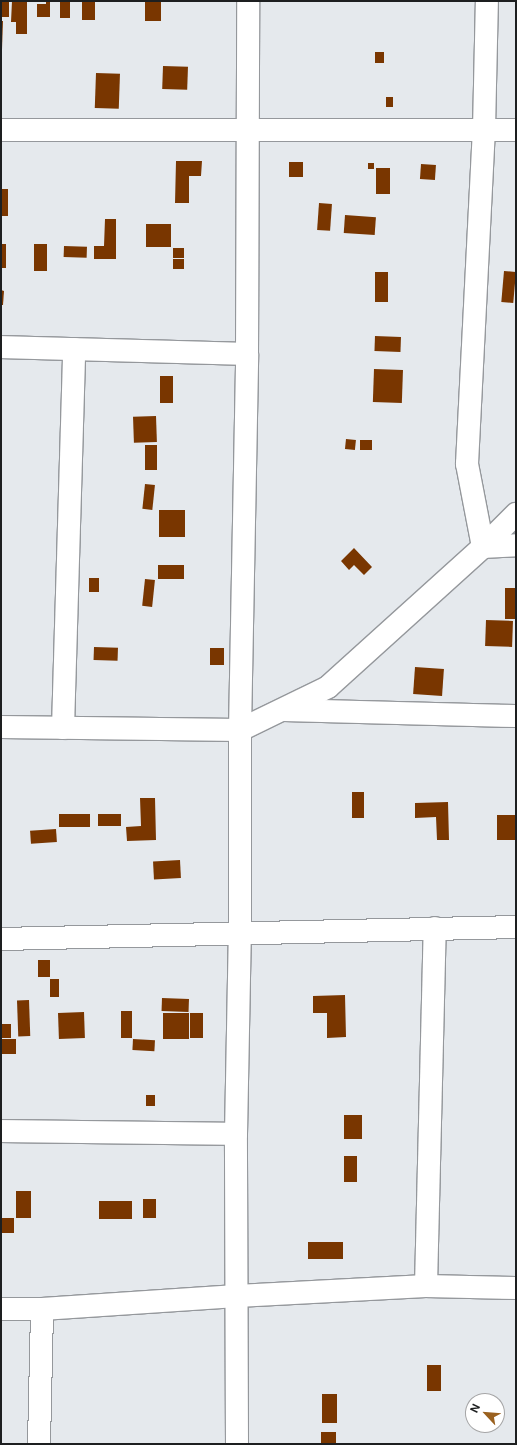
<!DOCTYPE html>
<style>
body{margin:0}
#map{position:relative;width:517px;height:1445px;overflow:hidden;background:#e5e9ed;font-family:Inter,sans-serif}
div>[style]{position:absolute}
.building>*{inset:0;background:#793600;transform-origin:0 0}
.roads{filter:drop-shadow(1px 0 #95989c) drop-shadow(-1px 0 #95989c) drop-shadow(0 1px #95989c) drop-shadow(0 -1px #95989c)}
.minor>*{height:22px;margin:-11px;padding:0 11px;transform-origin:11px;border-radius:11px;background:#fff}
span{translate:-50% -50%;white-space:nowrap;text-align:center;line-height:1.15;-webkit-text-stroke:4px #fff;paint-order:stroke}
.frame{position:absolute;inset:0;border:2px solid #1d1f20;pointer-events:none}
.north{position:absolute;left:465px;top:1393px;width:40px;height:40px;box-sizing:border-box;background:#fff;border:1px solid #a5a5a6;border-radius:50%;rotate:296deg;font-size:11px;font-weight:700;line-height:16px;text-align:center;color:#1d1f20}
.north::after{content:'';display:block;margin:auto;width:14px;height:18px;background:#9a611f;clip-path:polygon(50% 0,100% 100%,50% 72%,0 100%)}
</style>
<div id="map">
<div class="building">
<i style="left:1px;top:1px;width:8px;height:16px"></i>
<i style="clip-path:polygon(12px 1px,27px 1px,27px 34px,16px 34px,16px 22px,11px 22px)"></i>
<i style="clip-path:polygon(46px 1px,50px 1px,50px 17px,37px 17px,37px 4px,46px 4px)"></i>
<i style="left:60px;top:1px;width:10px;height:17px"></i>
<i style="left:82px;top:1px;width:13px;height:19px"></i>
<i style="left:145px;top:1px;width:16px;height:20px"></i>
<i style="clip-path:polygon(1px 21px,3px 21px,2px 49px,1px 49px)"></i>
<i style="left:375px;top:52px;width:9px;height:11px"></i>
<i style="left:163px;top:66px;width:25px;height:23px;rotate:2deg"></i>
<i style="left:96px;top:73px;width:24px;height:35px;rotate:2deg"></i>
<i style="left:393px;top:97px;width:10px;height:7px;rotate:90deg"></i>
<i style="clip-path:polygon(176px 161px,202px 161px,201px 176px,189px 176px,189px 203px,175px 203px)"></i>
<i style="left:289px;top:162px;width:14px;height:15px"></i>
<i style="left:368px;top:163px;width:6px;height:6px"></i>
<i style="left:421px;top:164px;width:15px;height:15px;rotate:4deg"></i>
<i style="left:376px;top:168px;width:14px;height:26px"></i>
<i style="left:1px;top:189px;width:7px;height:27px"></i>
<i style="left:319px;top:203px;width:13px;height:27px;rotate:4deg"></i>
<i style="left:345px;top:215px;width:31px;height:18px;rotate:4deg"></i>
<i style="clip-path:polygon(105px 219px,116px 219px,116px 259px,94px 259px,94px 246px,104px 246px)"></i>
<i style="left:146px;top:224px;width:25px;height:23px"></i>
<i style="left:1px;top:244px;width:5px;height:24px"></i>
<i style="left:34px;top:244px;width:13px;height:27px"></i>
<i style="left:64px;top:246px;width:23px;height:11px;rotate:2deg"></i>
<i style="left:173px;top:248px;width:11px;height:10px"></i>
<i style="left:173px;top:259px;width:11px;height:10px"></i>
<i style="left:504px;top:271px;width:12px;height:31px;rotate:5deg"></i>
<i style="left:375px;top:272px;width:13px;height:30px"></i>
<i style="clip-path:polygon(1px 290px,4px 291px,3px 305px,1px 305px)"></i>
<i style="left:375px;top:336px;width:26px;height:15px;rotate:2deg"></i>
<i style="left:374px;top:369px;width:29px;height:33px;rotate:2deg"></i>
<i style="left:160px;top:376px;width:13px;height:27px"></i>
<i style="left:156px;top:416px;width:26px;height:23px;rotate:88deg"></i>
<i style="left:346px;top:439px;width:10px;height:10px;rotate:6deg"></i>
<i style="left:360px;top:440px;width:12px;height:10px"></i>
<i style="left:145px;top:445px;width:12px;height:25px"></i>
<i style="left:145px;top:484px;width:10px;height:25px;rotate:6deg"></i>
<i style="left:159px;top:510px;width:26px;height:27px"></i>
<i style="clip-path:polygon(354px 548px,372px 567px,364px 575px,354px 565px,349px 570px,341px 561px)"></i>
<i style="left:158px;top:565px;width:26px;height:14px"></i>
<i style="left:99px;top:578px;width:14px;height:10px;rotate:90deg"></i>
<i style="left:145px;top:579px;width:10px;height:27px;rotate:6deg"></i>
<i style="left:505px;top:588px;width:11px;height:31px"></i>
<i style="left:486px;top:620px;width:27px;height:26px;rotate:2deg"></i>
<i style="left:94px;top:647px;width:24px;height:13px;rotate:2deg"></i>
<i style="left:210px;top:648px;width:14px;height:17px"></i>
<i style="left:415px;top:667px;width:29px;height:27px;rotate:4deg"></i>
<i style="left:352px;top:792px;width:12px;height:26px"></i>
<i style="clip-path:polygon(140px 798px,155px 798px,156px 840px,127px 841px,126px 827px,141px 826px)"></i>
<i style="clip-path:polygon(448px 802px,449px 840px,437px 840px,436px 817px,415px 818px,415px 803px)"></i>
<i style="left:90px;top:814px;width:13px;height:31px;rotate:90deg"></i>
<i style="left:98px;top:814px;width:23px;height:12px"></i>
<i style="left:516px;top:815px;width:25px;height:19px;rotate:90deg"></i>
<i style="left:56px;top:829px;width:13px;height:26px;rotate:86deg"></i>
<i style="left:180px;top:860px;width:18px;height:27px;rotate:87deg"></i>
<i style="left:38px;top:960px;width:12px;height:17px"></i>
<i style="left:50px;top:979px;width:9px;height:18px"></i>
<i style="clip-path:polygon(345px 995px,346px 1037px,327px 1038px,327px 1013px,313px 1013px,313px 996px)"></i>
<i style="left:162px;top:998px;width:27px;height:13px;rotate:2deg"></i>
<i style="left:29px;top:1000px;width:36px;height:12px;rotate:88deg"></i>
<i style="left:121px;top:1011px;width:11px;height:27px"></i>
<i style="left:84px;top:1012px;width:26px;height:26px;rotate:88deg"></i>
<i style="left:163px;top:1013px;width:26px;height:26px"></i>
<i style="left:190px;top:1013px;width:13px;height:25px"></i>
<i style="left:1px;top:1024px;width:10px;height:14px"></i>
<i style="left:1px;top:1039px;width:15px;height:15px"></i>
<i style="left:133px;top:1039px;width:22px;height:11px;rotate:3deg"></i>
<i style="left:146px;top:1095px;width:9px;height:11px"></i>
<i style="left:344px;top:1115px;width:18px;height:24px"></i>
<i style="left:344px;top:1156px;width:13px;height:26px"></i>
<i style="left:31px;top:1191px;width:27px;height:15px;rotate:90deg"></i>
<i style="left:156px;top:1199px;width:19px;height:13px;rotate:90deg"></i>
<i style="left:99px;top:1201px;width:33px;height:18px"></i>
<i style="left:14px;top:1218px;width:15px;height:13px;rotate:90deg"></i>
<i style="left:308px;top:1242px;width:35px;height:17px"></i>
<i style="left:427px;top:1365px;width:14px;height:26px"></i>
<i style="left:322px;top:1394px;width:15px;height:29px"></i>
<i style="left:321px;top:1432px;width:15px;height:12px"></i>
</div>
<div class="roads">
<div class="minor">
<i style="left:1px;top:130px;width:515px"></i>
<i style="left:1px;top:347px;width:246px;rotate:1.6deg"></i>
<i style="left:483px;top:547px;width:85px;rotate:-100.9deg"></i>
<i style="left:467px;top:464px;width:335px;rotate:-87.1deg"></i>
<i style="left:484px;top:129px;width:128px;rotate:-88.7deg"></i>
<i style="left:483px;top:547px;width:33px;rotate:-3deg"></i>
<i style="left:284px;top:710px;width:232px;rotate:1.5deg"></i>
<i style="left:1px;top:727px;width:239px;rotate:0.7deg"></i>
<i style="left:240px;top:730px;width:98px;rotate:-26deg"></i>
<i style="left:328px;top:687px;width:209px;rotate:-42.1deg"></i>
<i style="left:483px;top:547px;width:47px;rotate:-45deg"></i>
<i style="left:63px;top:728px;width:379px;rotate:-88.3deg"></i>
<i style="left:1px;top:939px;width:515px;rotate:-1.33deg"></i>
<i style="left:1px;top:1131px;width:235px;rotate:0.7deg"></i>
<i style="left:426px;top:1286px;width:358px;rotate:-88.6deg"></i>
<i style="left:1px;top:1309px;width:41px"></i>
<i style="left:42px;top:1309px;width:195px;rotate:-3.8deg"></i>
<i style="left:237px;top:1296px;width:189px;rotate:-3deg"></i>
<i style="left:426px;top:1286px;width:90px;rotate:1.3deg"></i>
<i style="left:39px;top:1444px;width:135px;rotate:-88.7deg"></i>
<i style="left:237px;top:1444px;width:310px;rotate:-90.2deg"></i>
<i style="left:236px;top:1134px;width:200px;rotate:-88.9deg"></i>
<i style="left:240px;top:934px;width:204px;rotate:-90deg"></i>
<i style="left:240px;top:730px;width:376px;rotate:-88.9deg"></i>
<i style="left:247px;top:354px;width:353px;rotate:-89.8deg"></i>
</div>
</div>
<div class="frame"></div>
<div class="north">N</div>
</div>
